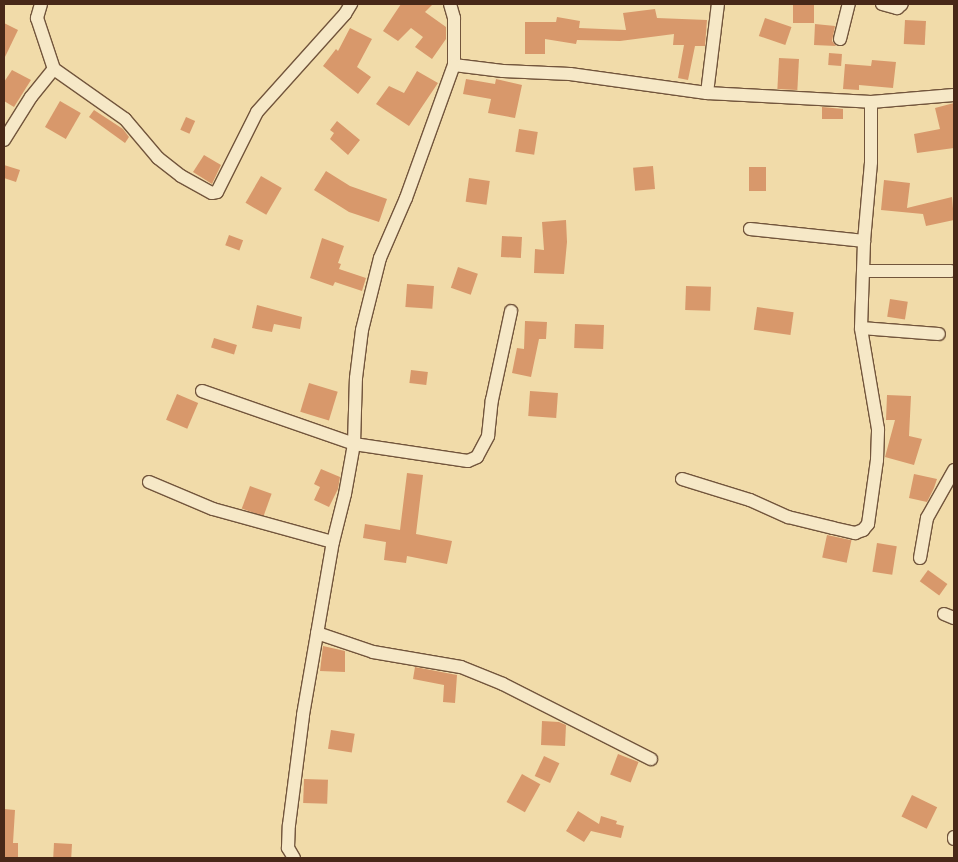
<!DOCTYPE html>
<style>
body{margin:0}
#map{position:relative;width:958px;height:862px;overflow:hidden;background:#f1dba9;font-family:Alegreya,serif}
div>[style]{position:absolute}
.building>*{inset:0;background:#d8986b;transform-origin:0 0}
.roads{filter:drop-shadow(1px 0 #72553c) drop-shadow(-1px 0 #72553c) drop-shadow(0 1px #72553c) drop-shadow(0 -1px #72553c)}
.street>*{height:12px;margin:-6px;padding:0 6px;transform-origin:6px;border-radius:6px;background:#f6e8c7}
span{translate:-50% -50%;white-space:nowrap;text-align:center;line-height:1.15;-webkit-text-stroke:4px #f6e8c7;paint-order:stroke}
.frame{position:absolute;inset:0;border:5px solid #482818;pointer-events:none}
</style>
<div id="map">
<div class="building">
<i style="clip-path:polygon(401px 4px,433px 4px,425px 12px,446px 27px,446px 39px,432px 59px,415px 47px,423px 37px,411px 28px,398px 41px,383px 31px)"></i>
<i style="left:793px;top:4px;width:21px;height:19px"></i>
<i style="clip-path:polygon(655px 9px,657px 18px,707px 20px,705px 46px,695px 46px,688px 80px,678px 78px,684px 45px,673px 45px,674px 34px,620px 41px,577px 40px,576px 44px,545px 39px,545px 54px,525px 54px,525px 22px,556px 22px,557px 17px,580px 21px,579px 28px,626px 30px,623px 13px)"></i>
<i style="left:765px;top:18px;width:28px;height:19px;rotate:19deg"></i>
<i style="left:905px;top:20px;width:21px;height:24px;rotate:3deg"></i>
<i style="clip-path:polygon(4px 23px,18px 30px,4px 59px)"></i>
<i style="clip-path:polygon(815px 24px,835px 26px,832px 41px,836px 46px,814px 45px)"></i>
<i style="clip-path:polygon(350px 28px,372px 39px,357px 67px,371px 77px,358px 94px,323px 66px,336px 49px,338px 51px)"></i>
<i style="left:829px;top:53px;width:13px;height:12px;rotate:4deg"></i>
<i style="left:779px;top:58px;width:20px;height:31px;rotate:3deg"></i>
<i style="clip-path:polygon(872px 60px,896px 62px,893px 88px,859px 85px,859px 90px,843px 89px,845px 64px,871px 66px)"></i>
<i style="clip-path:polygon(12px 70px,31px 80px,14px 107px,4px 101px,4px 82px)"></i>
<i style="clip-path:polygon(417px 71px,438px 83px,409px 126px,376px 104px,389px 86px,404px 93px)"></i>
<i style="clip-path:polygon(466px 79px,495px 84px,496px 79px,522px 85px,515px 118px,488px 113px,491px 99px,463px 94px)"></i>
<i style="left:60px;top:101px;width:24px;height:30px;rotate:30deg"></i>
<i style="clip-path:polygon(954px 103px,954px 148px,917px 153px,914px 134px,940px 129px,935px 108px)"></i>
<i style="clip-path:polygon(822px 107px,843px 109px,843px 119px,822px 119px)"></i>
<i style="clip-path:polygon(94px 110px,123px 129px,129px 137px,125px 143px,89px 117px)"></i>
<i style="left:186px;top:117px;width:10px;height:14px;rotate:24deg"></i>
<i style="clip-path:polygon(337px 121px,360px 140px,348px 155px,330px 139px,334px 133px,330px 130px)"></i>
<i style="left:519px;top:129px;width:19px;height:23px;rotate:9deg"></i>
<i style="clip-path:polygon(204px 155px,221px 165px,212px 184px,193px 172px)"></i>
<i style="clip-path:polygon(4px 165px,20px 170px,16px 182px,4px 178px)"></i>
<i style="left:653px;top:166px;width:23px;height:20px;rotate:85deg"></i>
<i style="left:749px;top:167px;width:17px;height:24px"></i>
<i style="clip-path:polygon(326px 171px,350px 186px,387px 199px,379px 222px,349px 212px,314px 190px)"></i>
<i style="left:261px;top:176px;width:24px;height:31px;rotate:30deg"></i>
<i style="left:469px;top:178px;width:21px;height:24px;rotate:8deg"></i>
<i style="clip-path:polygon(884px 180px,910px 183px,907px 208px,952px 197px,954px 220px,926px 226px,923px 214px,881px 210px)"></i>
<i style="clip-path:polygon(566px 220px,567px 242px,564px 274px,534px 273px,535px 249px,544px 250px,542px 222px)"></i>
<i style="left:229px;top:235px;width:15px;height:11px;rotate:20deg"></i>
<i style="left:502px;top:236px;width:20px;height:21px;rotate:3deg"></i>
<i style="clip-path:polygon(322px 238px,344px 246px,338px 263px,341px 264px,339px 269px,366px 278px,362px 291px,335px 282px,333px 286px,310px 278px)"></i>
<i style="left:458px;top:267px;width:21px;height:22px;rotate:19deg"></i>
<i style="left:407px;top:284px;width:27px;height:23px;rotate:4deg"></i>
<i style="left:686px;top:286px;width:25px;height:24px;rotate:2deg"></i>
<i style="left:890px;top:299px;width:18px;height:18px;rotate:9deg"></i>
<i style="clip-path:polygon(257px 305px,302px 317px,300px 329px,274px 324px,272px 332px,252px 328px)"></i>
<i style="left:757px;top:307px;width:37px;height:23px;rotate:8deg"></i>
<i style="clip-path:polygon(525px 321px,547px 322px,546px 339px,539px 339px,531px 377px,512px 373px,517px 348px,524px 349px)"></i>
<i style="left:575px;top:324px;width:29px;height:24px;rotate:2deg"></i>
<i style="left:214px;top:338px;width:24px;height:10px;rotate:17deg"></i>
<i style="left:411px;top:370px;width:17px;height:13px;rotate:7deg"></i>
<i style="left:309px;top:383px;width:30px;height:30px;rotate:17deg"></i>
<i style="left:530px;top:391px;width:28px;height:25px;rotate:4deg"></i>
<i style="left:177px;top:394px;width:23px;height:28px;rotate:23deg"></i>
<i style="clip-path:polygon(887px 395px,911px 396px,909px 436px,922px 439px,914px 465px,885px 457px,895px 420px,886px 420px)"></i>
<i style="clip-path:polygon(321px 469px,340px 477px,338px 489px,329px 507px,314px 500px,320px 487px,314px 484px)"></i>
<i style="clip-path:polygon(407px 473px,423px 475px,416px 534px,452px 541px,447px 564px,407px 556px,406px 563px,384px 560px,386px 542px,363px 538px,365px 524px,400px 530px)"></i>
<i style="clip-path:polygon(914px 474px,937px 479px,934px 488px,927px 502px,909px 498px)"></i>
<i style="left:250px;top:486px;width:23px;height:24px;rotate:20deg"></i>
<i style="left:827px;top:535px;width:25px;height:23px;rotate:12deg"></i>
<i style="left:877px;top:543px;width:20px;height:29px;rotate:9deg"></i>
<i style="left:928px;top:570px;width:24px;height:14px;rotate:36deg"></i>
<i style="clip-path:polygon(323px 646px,345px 651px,345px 672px,320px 671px)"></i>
<i style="clip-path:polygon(415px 667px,457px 675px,455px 703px,443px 702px,444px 685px,413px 679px)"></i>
<i style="clip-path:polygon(542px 721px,559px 722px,566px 725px,565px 746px,541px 745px)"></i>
<i style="left:331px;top:730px;width:24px;height:19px;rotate:9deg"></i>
<i style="left:618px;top:754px;width:22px;height:22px;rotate:21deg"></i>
<i style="left:544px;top:756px;width:17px;height:22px;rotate:25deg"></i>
<i style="left:522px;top:774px;width:21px;height:32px;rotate:29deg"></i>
<i style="left:304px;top:779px;width:24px;height:24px;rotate:2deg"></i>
<i style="left:912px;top:795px;width:28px;height:24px;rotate:26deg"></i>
<i style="clip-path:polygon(4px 809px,15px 810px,13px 843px,18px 843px,18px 858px,4px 858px)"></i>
<i style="clip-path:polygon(578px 811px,599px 824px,601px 816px,617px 821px,616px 824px,624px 826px,621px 838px,591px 831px,584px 842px,566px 831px)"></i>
<i style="left:54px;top:843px;width:18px;height:15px;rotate:3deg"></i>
</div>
<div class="roads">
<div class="street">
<i style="left:41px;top:4px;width:15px;rotate:106deg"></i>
<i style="left:37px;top:18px;width:54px;rotate:71.6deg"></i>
<i style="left:54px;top:69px;width:87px;rotate:35.2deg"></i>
<i style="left:125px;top:119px;width:51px;rotate:49.8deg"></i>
<i style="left:158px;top:158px;width:29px;rotate:38deg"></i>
<i style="left:181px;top:176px;width:35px;rotate:29deg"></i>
<i style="left:212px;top:193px;width:5px;rotate:-11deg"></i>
<i style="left:217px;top:192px;width:89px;rotate:-63.4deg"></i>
<i style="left:257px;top:112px;width:132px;rotate:-48.1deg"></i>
<i style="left:345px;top:14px;width:12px;rotate:-59deg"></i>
<i style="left:450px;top:4px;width:15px;rotate:74deg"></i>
<i style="left:454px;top:18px;width:47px;rotate:90deg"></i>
<i style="left:454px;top:65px;width:49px;rotate:7deg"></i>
<i style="left:503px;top:71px;width:67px;rotate:2.6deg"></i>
<i style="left:570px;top:74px;width:138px;rotate:7.9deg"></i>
<i style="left:707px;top:93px;width:164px;rotate:3.1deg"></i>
<i style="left:871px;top:102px;width:83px;rotate:-4.8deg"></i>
<i style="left:882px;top:4px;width:16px;rotate:15deg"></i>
<i style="left:897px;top:8px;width:6px;rotate:-39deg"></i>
<i style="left:840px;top:39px;width:36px;rotate:-76deg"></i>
<i style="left:707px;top:93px;width:90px;rotate:-83deg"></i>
<i style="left:4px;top:140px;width:51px;rotate:-57.9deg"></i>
<i style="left:31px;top:97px;width:36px;rotate:-51deg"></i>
<i style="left:750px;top:229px;width:115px;rotate:6deg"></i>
<i style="left:864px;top:271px;width:87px"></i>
<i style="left:861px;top:328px;width:78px;rotate:4.4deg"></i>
<i style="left:202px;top:391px;width:161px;rotate:19.2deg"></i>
<i style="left:354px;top:444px;width:115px;rotate:8.5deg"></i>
<i style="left:468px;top:461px;width:10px;rotate:-24deg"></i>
<i style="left:477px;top:457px;width:24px;rotate:-62deg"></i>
<i style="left:488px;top:436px;width:36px;rotate:-84deg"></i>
<i style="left:492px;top:400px;width:91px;rotate:-77.9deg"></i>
<i style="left:682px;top:479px;width:71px;rotate:17.2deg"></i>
<i style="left:750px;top:500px;width:42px;rotate:24.1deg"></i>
<i style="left:788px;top:517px;width:46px;rotate:13.7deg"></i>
<i style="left:833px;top:528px;width:23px;rotate:13deg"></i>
<i style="left:855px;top:533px;width:9px;rotate:-21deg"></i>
<i style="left:863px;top:530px;width:8px;rotate:-50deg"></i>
<i style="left:868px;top:524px;width:65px;rotate:-82deg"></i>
<i style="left:877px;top:460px;width:31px;rotate:-88deg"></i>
<i style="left:878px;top:429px;width:102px;rotate:-99.6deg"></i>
<i style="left:861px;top:328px;width:87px;rotate:-88deg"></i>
<i style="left:864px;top:241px;width:79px;rotate:-84.9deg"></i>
<i style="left:871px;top:162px;width:60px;rotate:-90deg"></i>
<i style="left:149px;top:482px;width:69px;rotate:22.9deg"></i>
<i style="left:213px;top:509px;width:124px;rotate:15.4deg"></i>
<i style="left:920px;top:558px;width:41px;rotate:-80.1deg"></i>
<i style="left:927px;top:518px;width:55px;rotate:-60.6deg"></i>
<i style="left:944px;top:614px;width:11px;rotate:22deg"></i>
<i style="left:317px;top:633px;width:59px;rotate:18.7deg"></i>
<i style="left:373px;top:652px;width:89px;rotate:9.7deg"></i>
<i style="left:461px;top:667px;width:45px;rotate:22deg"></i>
<i style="left:503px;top:684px;width:166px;rotate:26.9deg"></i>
<i style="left:954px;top:839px;width:2px;rotate:-90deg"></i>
<i style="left:294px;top:858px;width:12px;rotate:-121deg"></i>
<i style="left:288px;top:848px;width:23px;rotate:-88deg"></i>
<i style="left:289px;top:825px;width:111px;rotate:-82.7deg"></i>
<i style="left:303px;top:715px;width:176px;rotate:-80.2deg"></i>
<i style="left:333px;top:542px;width:49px;rotate:-76deg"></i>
<i style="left:345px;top:494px;width:51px;rotate:-79.8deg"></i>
<i style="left:354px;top:444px;width:66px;rotate:-88.3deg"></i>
<i style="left:356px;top:378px;width:48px;rotate:-82.9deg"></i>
<i style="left:362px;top:330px;width:74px;rotate:-76deg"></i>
<i style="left:380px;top:258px;width:65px;rotate:-66.6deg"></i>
<i style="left:406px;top:198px;width:141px;rotate:-70.2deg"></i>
</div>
</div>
<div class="frame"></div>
</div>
